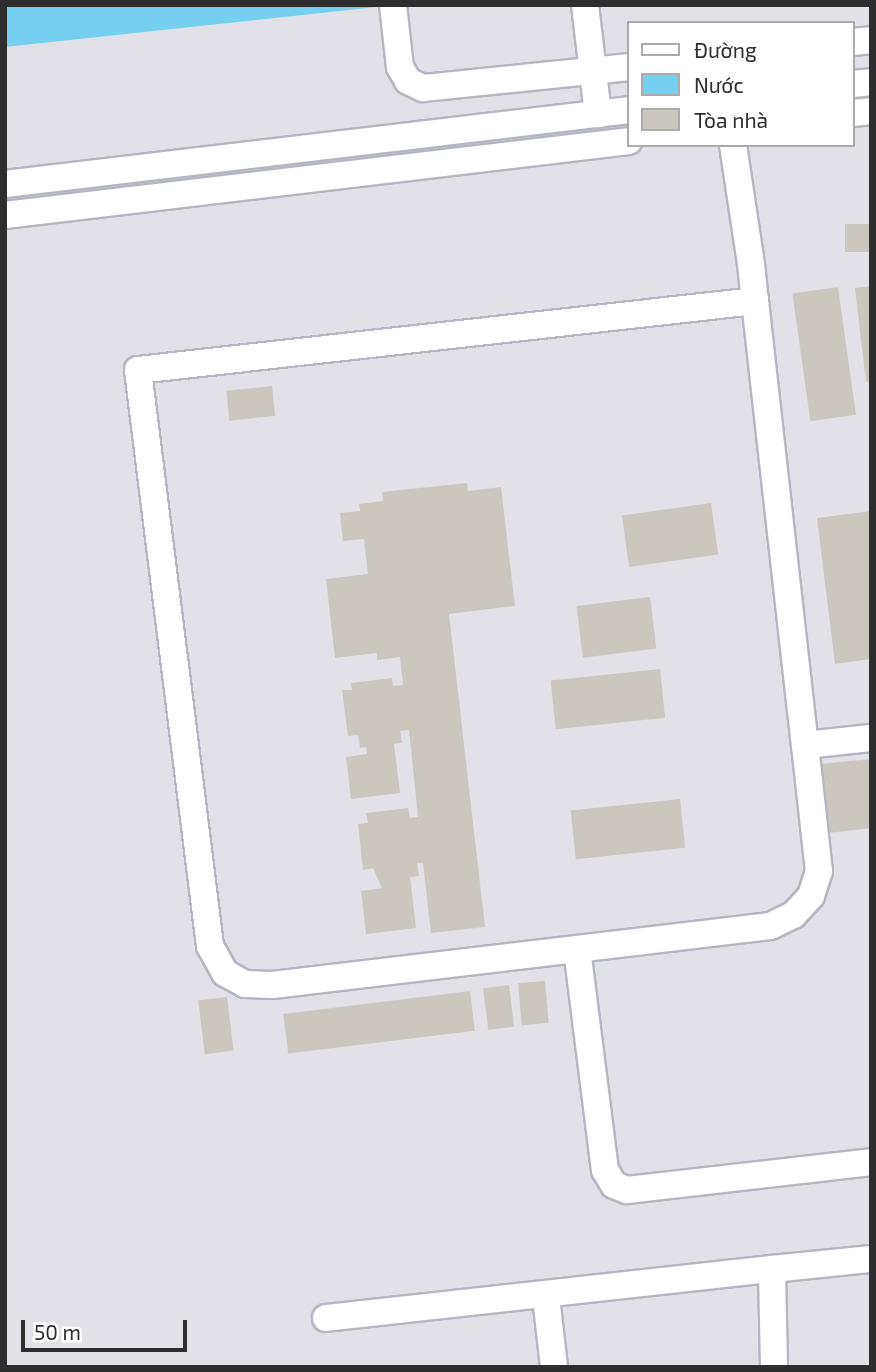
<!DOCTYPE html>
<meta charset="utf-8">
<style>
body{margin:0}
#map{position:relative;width:876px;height:1372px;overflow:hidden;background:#efe9e1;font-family:"Exo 2",sans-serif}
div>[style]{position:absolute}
.industrial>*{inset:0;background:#e3e1e8}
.water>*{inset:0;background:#75cff0}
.building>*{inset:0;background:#cbc7bf;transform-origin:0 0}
.roads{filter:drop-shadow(2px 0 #b4b7c1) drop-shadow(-2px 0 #b4b7c1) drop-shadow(0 2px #b4b7c1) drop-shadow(0 -2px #b4b7c1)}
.minor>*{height:26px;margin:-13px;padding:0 13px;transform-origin:13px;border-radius:13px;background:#fff}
span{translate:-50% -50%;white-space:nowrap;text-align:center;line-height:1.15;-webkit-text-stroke:5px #fff;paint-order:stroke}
.frame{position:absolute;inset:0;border:7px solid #2e2e2e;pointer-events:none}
.legend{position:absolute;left:627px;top:21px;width:228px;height:126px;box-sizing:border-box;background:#fff;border:2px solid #ababab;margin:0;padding:9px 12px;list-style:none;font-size:21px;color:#2e2e2e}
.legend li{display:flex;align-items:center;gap:14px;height:35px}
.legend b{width:35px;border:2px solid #ababab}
.scale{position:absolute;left:21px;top:1320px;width:166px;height:32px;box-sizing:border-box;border:4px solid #2e2e2e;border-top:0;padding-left:9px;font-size:21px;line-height:24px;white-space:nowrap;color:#2e2e2e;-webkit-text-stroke:5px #fff;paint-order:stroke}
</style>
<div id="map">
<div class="industrial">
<i style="clip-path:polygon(evenodd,5px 5px,871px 5px,871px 1367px,5px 1367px,5px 5px,629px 23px,853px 23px,853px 145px,629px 145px,629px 23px)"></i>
</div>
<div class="water">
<i style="clip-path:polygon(5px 5px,375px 5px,376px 7px,5px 47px)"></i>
</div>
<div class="building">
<i style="left:871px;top:224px;width:28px;height:26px;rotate:90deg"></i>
<i style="clip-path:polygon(871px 286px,871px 381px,866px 382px,855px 288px)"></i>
<i style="left:838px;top:287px;width:129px;height:46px;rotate:82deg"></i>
<i style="left:272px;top:386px;width:30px;height:46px;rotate:84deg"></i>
<i style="clip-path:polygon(467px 483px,468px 491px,501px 487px,515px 606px,449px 614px,485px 927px,431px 933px,423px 863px,417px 863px,419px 876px,410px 877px,416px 928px,366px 934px,361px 891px,382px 888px,373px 868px,363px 870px,358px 824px,368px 823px,366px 813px,408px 808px,410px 818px,418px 817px,409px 730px,400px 731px,402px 743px,394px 744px,400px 793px,351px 799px,346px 757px,367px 754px,366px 747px,360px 748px,358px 735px,348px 736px,342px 690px,352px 690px,351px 683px,392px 678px,393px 686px,403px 685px,400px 657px,377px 660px,377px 653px,335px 658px,326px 579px,368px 574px,364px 539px,343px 541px,340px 513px,360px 511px,359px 504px,383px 501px,382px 492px)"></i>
<i style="left:711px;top:503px;width:52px;height:90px;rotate:82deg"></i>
<i style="clip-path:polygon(871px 511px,871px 659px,835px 664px,817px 518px)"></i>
<i style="left:650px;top:597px;width:52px;height:74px;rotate:83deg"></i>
<i style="left:660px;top:669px;width:49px;height:110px;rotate:84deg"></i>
<i style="clip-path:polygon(871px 759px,871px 828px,828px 833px,820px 764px)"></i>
<i style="left:680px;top:799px;width:49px;height:110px;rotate:84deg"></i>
<i style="left:545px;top:981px;width:42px;height:27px;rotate:85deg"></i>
<i style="left:509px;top:985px;width:42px;height:26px;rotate:83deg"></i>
<i style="left:470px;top:991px;width:40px;height:188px;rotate:83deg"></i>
<i style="left:227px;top:997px;width:54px;height:29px;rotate:83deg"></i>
</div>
<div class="roads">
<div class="minor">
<i style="left:393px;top:5px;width:62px;rotate:83.6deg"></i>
<i style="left:400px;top:67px;width:16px;rotate:60deg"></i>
<i style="left:408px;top:81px;width:17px;rotate:25deg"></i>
<i style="left:423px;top:88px;width:207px;rotate:-5.8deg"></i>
<i style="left:585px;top:5px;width:110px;rotate:83.2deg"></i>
<i style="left:853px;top:42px;width:18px;rotate:-6deg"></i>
<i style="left:853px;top:84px;width:18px;rotate:-6deg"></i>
<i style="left:853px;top:113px;width:18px;rotate:-6deg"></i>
<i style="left:733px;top:145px;width:120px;rotate:81.4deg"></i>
<i style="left:751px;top:264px;width:37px;rotate:84deg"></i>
<i style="left:755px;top:301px;width:447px;rotate:83.6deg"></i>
<i style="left:805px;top:745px;width:127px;rotate:83.7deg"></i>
<i style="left:819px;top:871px;width:26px;rotate:108deg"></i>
<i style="left:811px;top:896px;width:26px;rotate:133deg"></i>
<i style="left:793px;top:915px;width:25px;rotate:154deg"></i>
<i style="left:770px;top:926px;width:501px;rotate:173.24deg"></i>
<i style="left:272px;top:985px;width:27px;rotate:-178deg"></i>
<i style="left:245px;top:984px;width:23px;rotate:-151deg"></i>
<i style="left:225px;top:973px;width:31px;rotate:-119deg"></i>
<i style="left:210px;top:946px;width:580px;rotate:-97.13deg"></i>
<i style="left:138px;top:370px;width:621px;rotate:-6.38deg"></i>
<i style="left:5px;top:184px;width:628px;rotate:-6.76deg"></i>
<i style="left:5px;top:215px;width:628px;rotate:-6.76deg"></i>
<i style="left:805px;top:745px;width:66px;rotate:-6.1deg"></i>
<i style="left:577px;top:949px;width:223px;rotate:82.8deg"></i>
<i style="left:605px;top:1170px;width:17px;rotate:59deg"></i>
<i style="left:614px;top:1185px;width:14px;rotate:21deg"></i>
<i style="left:627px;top:1190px;width:246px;rotate:-6.5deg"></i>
<i style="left:546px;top:1297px;width:70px;rotate:83.5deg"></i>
<i style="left:326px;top:1318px;width:449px;rotate:-6.3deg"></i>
<i style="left:774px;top:1367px;width:98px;rotate:-91.2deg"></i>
<i style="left:772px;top:1269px;width:100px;rotate:-5.8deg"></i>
</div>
</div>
<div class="frame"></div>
<ul class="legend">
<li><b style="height:9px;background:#fff"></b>Đường</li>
<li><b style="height:19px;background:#75cff0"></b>Nước</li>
<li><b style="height:19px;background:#cbc7bf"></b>Tòa nhà</li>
</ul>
<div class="scale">50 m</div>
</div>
